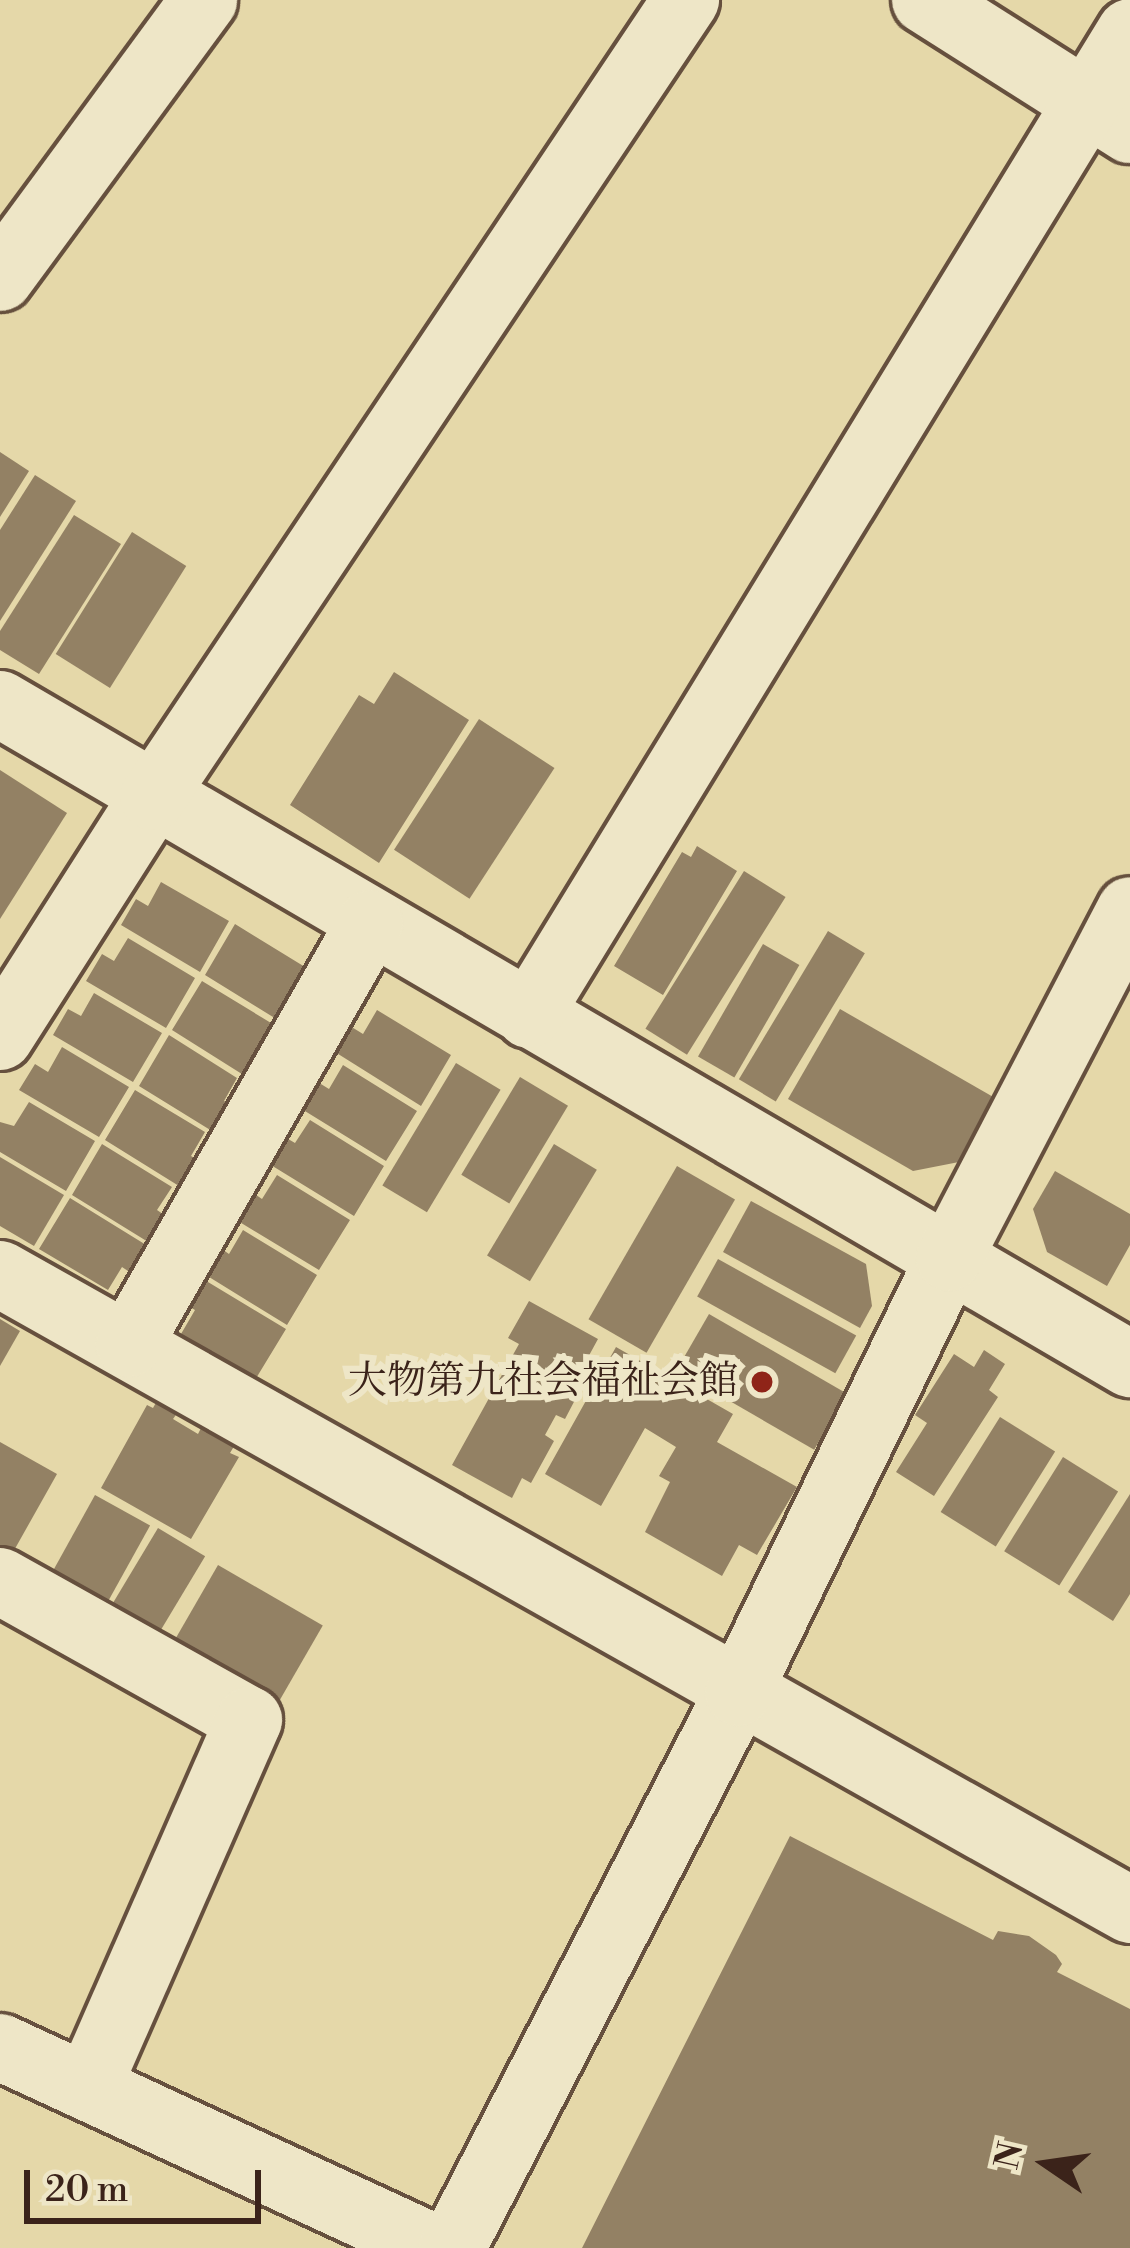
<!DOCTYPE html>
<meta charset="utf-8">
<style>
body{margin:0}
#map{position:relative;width:1130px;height:2248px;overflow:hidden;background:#e5d8a9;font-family:"Libre Bodoni","Noto Serif JP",serif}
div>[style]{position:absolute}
.building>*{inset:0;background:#938164;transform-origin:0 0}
.roads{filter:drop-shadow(3px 0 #66503e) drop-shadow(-3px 0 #66503e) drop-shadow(0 3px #66503e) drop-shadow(0 -3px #66503e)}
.street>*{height:66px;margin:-33px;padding:0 33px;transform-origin:33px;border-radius:33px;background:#eee6c7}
.dots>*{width:33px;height:33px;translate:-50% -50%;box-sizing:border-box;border:6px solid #eee6c7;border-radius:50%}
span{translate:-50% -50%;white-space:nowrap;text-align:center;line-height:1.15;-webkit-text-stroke:12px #eee6c7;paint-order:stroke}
.poi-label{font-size:39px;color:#3b231a}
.right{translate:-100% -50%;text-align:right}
.north{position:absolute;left:986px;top:2104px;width:120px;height:120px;-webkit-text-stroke:9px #eee6c7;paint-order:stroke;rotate:283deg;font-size:33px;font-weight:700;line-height:48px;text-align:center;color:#3b231a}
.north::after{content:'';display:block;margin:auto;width:42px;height:54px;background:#3b231a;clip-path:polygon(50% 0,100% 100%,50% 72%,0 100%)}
.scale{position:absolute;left:24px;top:2170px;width:237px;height:54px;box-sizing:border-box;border:6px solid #3b231a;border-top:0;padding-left:15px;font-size:36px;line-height:42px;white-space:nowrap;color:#3b231a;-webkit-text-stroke:9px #eee6c7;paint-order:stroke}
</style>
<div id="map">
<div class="building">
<i style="clip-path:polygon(0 452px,29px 471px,0 517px)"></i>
<i style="clip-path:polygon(35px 475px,76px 501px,0 621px,0 530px)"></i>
<i style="clip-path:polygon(74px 515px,121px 544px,39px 674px,0 650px,0 631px)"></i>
<i style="left:132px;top:532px;width:64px;height:144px;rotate:32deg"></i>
<i style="clip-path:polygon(394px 672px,469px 720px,379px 863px,290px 805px,359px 695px,374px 704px)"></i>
<i style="left:479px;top:719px;width:90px;height:156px;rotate:33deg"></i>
<i style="clip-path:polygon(0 770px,67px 813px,0 919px)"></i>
<i style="clip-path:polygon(697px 846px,737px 871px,663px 995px,614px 966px,682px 852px,691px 857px)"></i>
<i style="left:744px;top:871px;width:49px;height:186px;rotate:32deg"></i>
<i style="clip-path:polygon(161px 882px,229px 921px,200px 972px,121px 925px,136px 899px,148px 906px)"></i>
<i style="clip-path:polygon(235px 924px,305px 967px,290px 990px,303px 997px,286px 1025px,205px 975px)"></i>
<i style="left:828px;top:931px;width:43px;height:173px;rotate:31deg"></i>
<i style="clip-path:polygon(128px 938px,195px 978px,166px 1028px,86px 981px,102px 954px,114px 961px)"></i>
<i style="left:763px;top:944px;width:42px;height:130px;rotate:30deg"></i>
<i style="clip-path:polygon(202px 981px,271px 1023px,257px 1047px,270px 1054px,253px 1081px,172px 1030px)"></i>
<i style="clip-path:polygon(94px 993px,162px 1033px,133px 1082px,53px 1035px,68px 1009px,81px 1016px)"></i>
<i style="clip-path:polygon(840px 1009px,995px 1098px,959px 1162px,913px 1171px,788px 1099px)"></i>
<i style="clip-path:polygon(377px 1010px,451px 1055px,421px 1106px,335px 1052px,350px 1026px,363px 1034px)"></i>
<i style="clip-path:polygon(169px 1035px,237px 1078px,224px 1101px,236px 1108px,220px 1136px,139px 1086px)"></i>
<i style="clip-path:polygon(62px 1047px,129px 1087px,99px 1137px,19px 1090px,35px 1064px,48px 1072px)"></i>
<i style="left:456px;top:1063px;width:52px;height:143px;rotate:31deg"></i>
<i style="clip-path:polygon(343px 1065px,417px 1111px,386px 1161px,300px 1108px,316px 1081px,329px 1089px)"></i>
<i style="left:520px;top:1077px;width:56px;height:114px;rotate:31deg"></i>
<i style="clip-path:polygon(135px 1090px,205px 1132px,191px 1156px,203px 1163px,187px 1191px,105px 1140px)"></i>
<i style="clip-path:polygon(29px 1102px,95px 1141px,66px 1191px,0 1152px,0 1122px,14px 1126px)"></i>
<i style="clip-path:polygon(310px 1120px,384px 1166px,354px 1216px,266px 1162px,283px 1136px,295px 1143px)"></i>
<i style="clip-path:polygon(102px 1144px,172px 1187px,157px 1210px,170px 1219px,153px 1245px,72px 1195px)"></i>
<i style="left:554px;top:1144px;width:50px;height:130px;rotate:31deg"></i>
<i style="clip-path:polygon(0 1157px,64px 1195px,34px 1246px,0 1226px)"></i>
<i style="left:677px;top:1166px;width:67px;height:177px;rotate:30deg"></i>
<i style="clip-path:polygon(1055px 1171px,1130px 1214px,1130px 1245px,1107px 1286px,1047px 1252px,1033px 1209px)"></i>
<i style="clip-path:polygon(277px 1175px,350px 1220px,319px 1270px,233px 1218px,249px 1190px,262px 1199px)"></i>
<i style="clip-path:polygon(70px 1198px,151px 1248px,134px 1275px,122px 1267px,108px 1290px,39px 1249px)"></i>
<i style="clip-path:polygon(751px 1201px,866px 1264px,872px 1306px,860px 1328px,723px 1252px)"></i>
<i style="clip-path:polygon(243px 1230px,317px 1275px,287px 1325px,201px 1272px,216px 1245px,229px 1254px)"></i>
<i style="left:718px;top:1259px;width:158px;height:43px;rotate:29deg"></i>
<i style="clip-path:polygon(198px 1276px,286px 1329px,255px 1380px,181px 1334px,195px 1310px,183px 1303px)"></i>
<i style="clip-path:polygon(529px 1301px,598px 1339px,568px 1394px,576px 1398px,565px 1419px,556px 1415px,545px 1435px,554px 1441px,531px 1483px,522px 1478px,512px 1498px,452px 1465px,519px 1344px,508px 1338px)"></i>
<i style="left:709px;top:1314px;width:159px;height:65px;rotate:30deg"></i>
<i style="clip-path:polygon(0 1319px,20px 1331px,0 1366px)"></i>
<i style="clip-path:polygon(616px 1347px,733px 1414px,717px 1442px,797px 1487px,757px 1555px,739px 1545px,722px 1576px,645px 1532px,670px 1482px,659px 1476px,676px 1447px,645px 1428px,601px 1506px,545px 1474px)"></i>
<i style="clip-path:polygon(984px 1350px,1005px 1364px,989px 1390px,998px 1397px,934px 1496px,896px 1472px,927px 1423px,915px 1415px,954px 1354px,974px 1367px)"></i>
<i style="clip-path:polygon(158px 1399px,178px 1412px,173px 1419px,198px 1434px,203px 1424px,236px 1443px,230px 1453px,239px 1457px,191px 1539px,101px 1488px,147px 1405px,153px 1408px)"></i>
<i style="left:1000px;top:1417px;width:65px;height:112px;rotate:32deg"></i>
<i style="clip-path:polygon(0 1442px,57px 1474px,12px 1554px,0 1548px)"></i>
<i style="left:1063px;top:1457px;width:65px;height:111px;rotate:32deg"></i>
<i style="clip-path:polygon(1130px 1494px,1130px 1594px,1113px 1621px,1068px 1592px)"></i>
<i style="left:95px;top:1495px;width:63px;height:90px;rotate:29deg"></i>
<i style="left:158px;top:1528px;width:55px;height:93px;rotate:31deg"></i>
<i style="left:218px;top:1565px;width:121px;height:90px;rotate:30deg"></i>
<i style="clip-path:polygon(790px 1836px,993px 1940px,998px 1931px,1029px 1936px,1056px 1955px,1062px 1964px,1057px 1972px,1130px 2009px,1130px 2248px,582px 2248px)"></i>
</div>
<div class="roads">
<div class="street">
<i style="left:925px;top:0;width:243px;rotate:32.4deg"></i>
<i style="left:0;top:278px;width:345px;rotate:-53.7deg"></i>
<i style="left:0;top:704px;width:1309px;rotate:30.29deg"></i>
<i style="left:529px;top:1015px;width:1152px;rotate:-58.56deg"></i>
<i style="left:0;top:1037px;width:285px;rotate:-57.5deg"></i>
<i style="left:153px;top:797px;width:959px;rotate:-56.23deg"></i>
<i style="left:0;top:1274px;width:1297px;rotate:29.37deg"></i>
<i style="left:129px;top:1344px;width:485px;rotate:-60.2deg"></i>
<i style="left:0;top:1581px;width:285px;rotate:29.2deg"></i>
<i style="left:249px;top:1720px;width:401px;rotate:113.7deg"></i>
<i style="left:0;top:2047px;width:480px;rotate:24.8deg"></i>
<i style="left:452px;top:2248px;width:624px;rotate:-62.74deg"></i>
<i style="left:738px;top:1693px;width:483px;rotate:-64.1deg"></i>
<i style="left:949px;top:1258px;width:392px;rotate:-62.5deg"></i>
</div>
</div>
<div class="dots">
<i style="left:762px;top:1382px;background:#8f2418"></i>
</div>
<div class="poi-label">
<span class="right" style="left:738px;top:1382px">大物第九社会福祉会館</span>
</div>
<div class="north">N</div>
<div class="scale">20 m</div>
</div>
